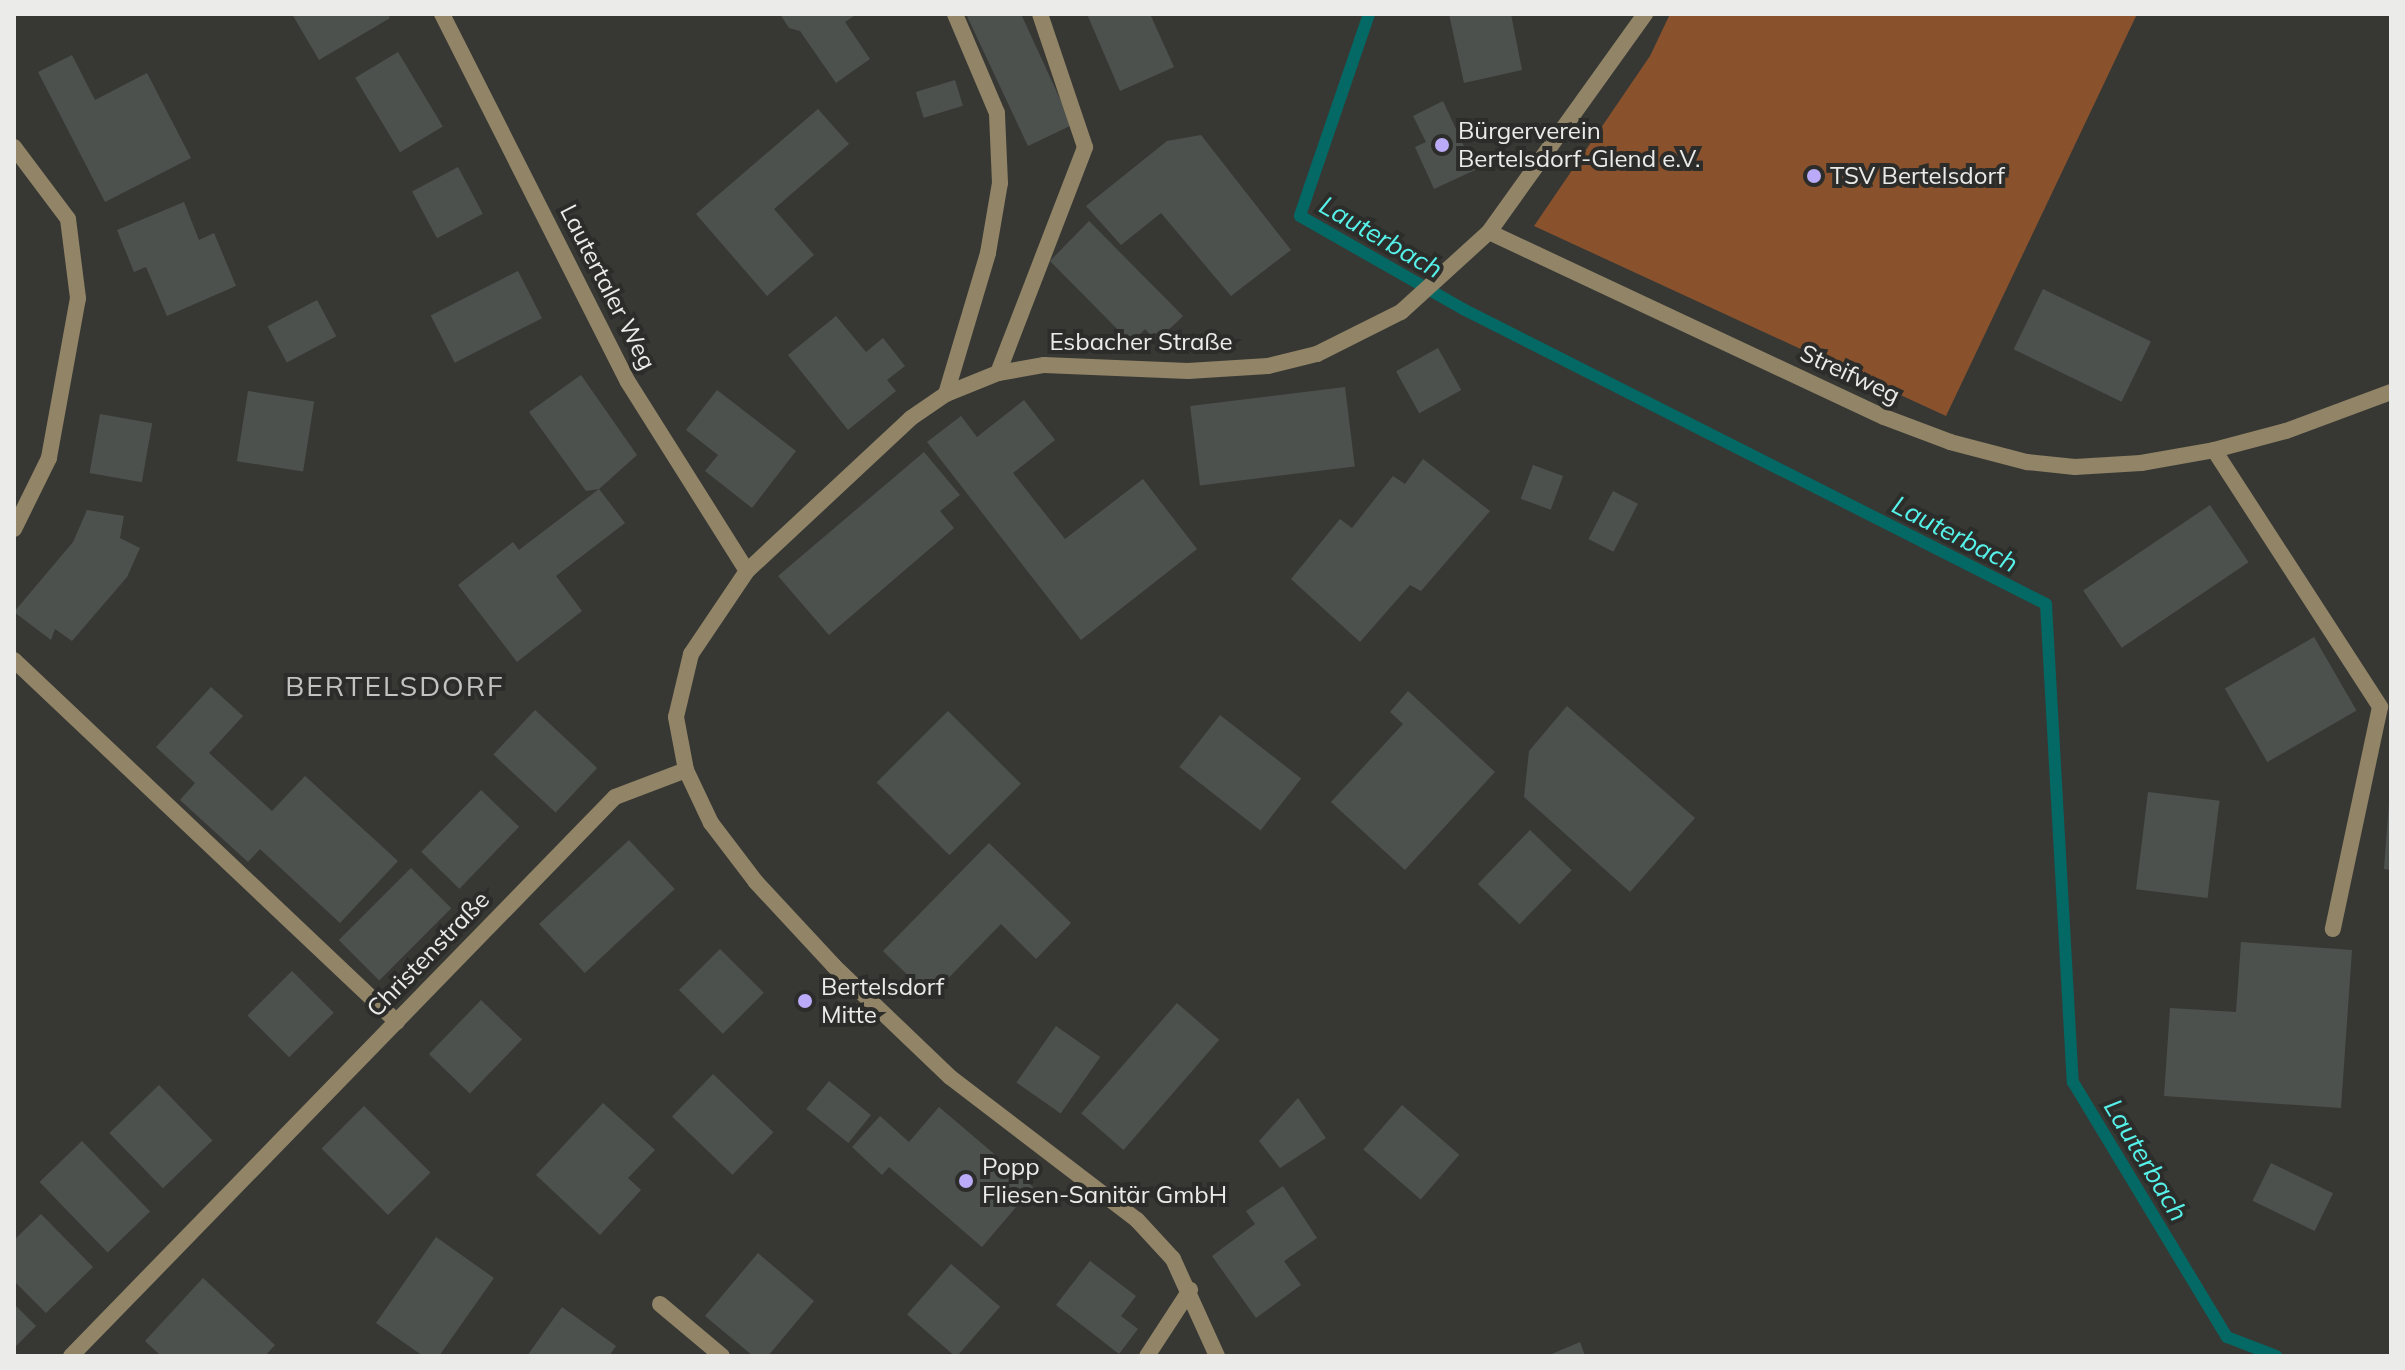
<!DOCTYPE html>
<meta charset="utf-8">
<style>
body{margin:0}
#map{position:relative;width:2405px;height:1370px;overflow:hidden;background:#373834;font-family:Mulish,sans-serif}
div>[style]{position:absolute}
.green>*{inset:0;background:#89522d}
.stream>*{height:12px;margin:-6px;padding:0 6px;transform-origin:6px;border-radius:6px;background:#046864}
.building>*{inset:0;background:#4d514e;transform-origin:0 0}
.lane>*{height:16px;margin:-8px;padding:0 8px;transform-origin:8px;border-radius:8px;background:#918467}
.street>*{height:16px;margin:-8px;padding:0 8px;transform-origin:8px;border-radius:8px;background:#918467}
.dots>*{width:22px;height:22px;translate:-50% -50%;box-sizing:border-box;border:4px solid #2c2d2a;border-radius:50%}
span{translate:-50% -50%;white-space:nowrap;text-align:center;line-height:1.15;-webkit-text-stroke:8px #2c2d2a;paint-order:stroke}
.poi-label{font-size:24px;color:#ebecea}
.left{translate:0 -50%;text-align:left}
.street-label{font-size:24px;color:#ebecea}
.water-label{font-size:26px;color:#56f2ea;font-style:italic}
.quarter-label{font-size:28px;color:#c3c4c0;letter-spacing:2px}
.frame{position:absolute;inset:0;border:16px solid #ebecea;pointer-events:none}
</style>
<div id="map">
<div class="green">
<i style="clip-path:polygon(1670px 14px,2137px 14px,1946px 416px,1534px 226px,1650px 56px)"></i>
</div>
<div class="stream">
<i style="left:1369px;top:14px;width:213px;rotate:108.9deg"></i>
<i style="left:1300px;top:216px;width:188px;rotate:29.7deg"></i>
<i style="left:1463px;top:309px;width:653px;rotate:26.84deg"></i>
<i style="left:2046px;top:604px;width:479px;rotate:86.8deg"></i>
<i style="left:2073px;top:1082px;width:298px;rotate:58.9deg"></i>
<i style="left:2227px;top:1337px;width:53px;rotate:21.2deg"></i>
</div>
<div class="building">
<i style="clip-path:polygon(292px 14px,388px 14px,390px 18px,319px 60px)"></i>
<i style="clip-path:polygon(780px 14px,857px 14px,845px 22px,870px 59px,836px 83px,800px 31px,789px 28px)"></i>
<i style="clip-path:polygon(966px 14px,1021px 14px,1072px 125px,1028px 146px)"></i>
<i style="clip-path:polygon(1087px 14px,1150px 14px,1174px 67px,1120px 91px)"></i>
<i style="clip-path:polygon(1449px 14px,1511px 14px,1522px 70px,1464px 83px)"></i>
<i style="left:398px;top:52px;width:87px;height:50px;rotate:59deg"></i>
<i style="clip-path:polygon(72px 55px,95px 100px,147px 73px,191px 158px,105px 202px,38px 72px)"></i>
<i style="left:955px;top:80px;width:27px;height:41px;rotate:73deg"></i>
<i style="clip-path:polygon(1443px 101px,1475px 170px,1434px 189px,1415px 147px,1426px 142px,1413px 116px)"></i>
<i style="clip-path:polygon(818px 109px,849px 144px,774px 209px,814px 255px,767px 296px,696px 214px)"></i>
<i style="clip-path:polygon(1201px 135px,1291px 250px,1231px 296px,1161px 213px,1121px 245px,1086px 206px,1167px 141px)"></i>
<i style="left:458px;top:167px;width:53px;height:52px;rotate:62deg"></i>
<i style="clip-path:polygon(184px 202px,199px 240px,214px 233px,236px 286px,167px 316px,146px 267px,134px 272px,117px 230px)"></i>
<i style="clip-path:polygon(1089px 221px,1183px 316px,1157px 341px,1145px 329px,1131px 343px,1050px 261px)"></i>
<i style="left:518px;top:271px;width:53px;height:98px;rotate:63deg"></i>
<i style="left:2043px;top:289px;width:120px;height:67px;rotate:26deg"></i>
<i style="left:317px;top:300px;width:41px;height:56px;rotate:62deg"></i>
<i style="clip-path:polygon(836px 316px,866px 352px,883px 338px,905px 366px,887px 380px,896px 391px,848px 430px,788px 355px)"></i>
<i style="left:1438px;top:348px;width:48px;height:48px;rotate:61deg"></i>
<i style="clip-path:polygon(581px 375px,637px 455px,599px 489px,625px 523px,556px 576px,582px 611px,517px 662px,458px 585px,513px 542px,519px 550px,599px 489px,586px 491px,529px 412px)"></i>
<i style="left:1345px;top:387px;width:80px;height:156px;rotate:83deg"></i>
<i style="clip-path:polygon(717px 390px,796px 451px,752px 508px,705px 471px,718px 455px,686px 430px)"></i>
<i style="left:248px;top:391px;width:67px;height:71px;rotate:9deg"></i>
<i style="clip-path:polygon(1024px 400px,1055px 440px,1013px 473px,1065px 539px,1143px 479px,1197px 549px,1081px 640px,927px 442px,961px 416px,977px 437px)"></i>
<i style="left:100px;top:414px;width:53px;height:60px;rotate:10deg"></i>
<i style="clip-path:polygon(924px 452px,960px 495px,940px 511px,954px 528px,829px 635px,778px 576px)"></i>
<i style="clip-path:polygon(1423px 459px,1490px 511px,1421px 591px,1410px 585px,1360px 642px,1291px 579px,1340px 519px,1352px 528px,1393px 476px,1405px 484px)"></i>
<i style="left:1533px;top:465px;width:32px;height:36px;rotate:20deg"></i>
<i style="left:1613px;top:491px;width:28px;height:54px;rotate:27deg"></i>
<i style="left:2210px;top:505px;width:69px;height:153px;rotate:56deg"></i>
<i style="clip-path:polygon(87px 510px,124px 516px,120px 538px,140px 548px,127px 577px,72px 641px,55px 629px,51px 640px,14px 612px,73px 542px)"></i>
<i style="left:2314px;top:637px;width:85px;height:103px;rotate:60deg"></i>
<i style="clip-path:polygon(211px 687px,243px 716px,209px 753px,272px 811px,305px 776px,398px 861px,340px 923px,260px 849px,248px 862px,180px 800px,195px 783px,156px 747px)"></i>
<i style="clip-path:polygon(1408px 691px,1495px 772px,1405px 870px,1331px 802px,1403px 724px,1390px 712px)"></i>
<i style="clip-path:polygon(1567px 706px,1695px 818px,1630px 892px,1524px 797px,1529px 751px)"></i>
<i style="left:535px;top:710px;width:85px;height:61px;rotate:43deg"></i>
<i style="left:948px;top:711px;width:103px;height:101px;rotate:45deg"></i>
<i style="left:1220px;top:715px;width:103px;height:66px;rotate:38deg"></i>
<i style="left:481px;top:790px;width:53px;height:86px;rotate:44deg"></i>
<i style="left:2148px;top:792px;width:72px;height:98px;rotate:7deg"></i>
<i style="clip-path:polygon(2389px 803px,2391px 804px,2391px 870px,2384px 869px)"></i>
<i style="left:1530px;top:830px;width:58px;height:75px;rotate:44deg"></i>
<i style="left:629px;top:840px;width:67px;height:123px;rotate:47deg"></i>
<i style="clip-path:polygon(989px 843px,1071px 923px,1036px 959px,1001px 924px,930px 997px,883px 951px)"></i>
<i style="left:411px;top:868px;width:57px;height:102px;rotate:45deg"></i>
<i style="clip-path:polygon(2241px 942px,2352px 950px,2341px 1108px,2164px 1096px,2170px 1008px,2236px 1012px)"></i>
<i style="left:720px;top:949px;width:62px;height:58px;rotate:45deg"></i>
<i style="left:292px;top:971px;width:59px;height:63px;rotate:45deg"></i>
<i style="left:481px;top:1000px;width:57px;height:75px;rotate:44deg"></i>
<i style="left:1177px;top:1003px;width:56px;height:146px;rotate:41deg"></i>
<i style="left:1056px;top:1026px;width:54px;height:69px;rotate:35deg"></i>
<i style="left:713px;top:1074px;width:84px;height:59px;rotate:44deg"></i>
<i style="left:829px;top:1081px;width:54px;height:36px;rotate:39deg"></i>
<i style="left:159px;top:1085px;width:77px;height:69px;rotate:46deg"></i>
<i style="clip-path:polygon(1298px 1098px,1326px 1138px,1280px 1168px,1259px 1141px)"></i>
<i style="clip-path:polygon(603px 1103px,655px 1150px,628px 1178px,641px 1190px,600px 1235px,536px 1175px)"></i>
<i style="left:1402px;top:1105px;width:76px;height:59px;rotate:41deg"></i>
<i style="left:364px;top:1106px;width:94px;height:60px;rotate:45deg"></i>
<i style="clip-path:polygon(939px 1107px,1033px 1187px,982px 1247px,889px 1167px,882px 1175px,852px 1147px,880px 1116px,909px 1142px)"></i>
<i style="left:82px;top:1141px;width:98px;height:59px;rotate:46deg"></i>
<i style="left:2271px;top:1163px;width:69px;height:42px;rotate:26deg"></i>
<i style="clip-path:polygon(1283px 1186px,1317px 1238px,1284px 1261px,1301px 1285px,1256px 1318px,1212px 1256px,1255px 1224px,1246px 1211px)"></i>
<i style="clip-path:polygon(41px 1214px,93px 1267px,46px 1313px,14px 1281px,14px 1240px)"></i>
<i style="clip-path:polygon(436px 1237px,494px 1278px,439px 1356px,423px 1356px,376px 1323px)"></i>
<i style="clip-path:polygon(758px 1253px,814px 1301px,768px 1356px,753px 1356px,705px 1316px)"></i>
<i style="clip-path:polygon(1090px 1261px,1136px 1296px,1121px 1316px,1138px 1329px,1119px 1354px,1056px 1305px)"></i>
<i style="left:951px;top:1264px;width:65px;height:67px;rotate:41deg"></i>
<i style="clip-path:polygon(203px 1278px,275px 1345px,265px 1356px,161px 1356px,145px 1341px)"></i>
<i style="clip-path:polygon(14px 1304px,36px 1326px,14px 1348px)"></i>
<i style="clip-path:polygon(562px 1307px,616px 1346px,609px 1356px,527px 1356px)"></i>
<i style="clip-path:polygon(1580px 1342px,1585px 1356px,1547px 1356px)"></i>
</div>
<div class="lane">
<i style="left:998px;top:373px;width:242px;rotate:-68.9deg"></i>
<i style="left:1085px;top:147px;width:140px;rotate:-108.7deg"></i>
<i style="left:946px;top:394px;width:147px;rotate:-73.4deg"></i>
<i style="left:988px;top:253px;width:71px;rotate:-80.3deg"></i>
<i style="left:1000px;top:183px;width:70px;rotate:-92.5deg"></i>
<i style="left:997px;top:113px;width:108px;rotate:-113deg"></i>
<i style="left:2214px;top:450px;width:306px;rotate:57.1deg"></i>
<i style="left:2380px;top:707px;width:227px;rotate:102deg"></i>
<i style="left:14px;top:660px;width:527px;rotate:43.39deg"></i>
</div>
<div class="street">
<i style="left:442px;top:14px;width:412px;rotate:63.2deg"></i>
<i style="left:628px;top:382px;width:223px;rotate:57.8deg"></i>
<i style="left:14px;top:147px;width:90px;rotate:53.1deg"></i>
<i style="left:68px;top:219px;width:80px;rotate:82.8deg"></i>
<i style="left:78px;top:298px;width:163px;rotate:100.3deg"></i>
<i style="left:49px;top:458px;width:79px;rotate:116.2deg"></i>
<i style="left:1489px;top:232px;width:436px;rotate:25.1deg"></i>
<i style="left:1884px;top:417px;width:71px;rotate:20.7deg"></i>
<i style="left:1950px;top:442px;width:80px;rotate:14.6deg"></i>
<i style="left:2027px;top:462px;width:48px;rotate:5.9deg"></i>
<i style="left:2075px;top:467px;width:66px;rotate:-3.5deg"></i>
<i style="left:2141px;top:463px;width:74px;rotate:-10.1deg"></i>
<i style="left:2214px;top:450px;width:74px;rotate:-14.8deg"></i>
<i style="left:2286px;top:431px;width:112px;rotate:-20.4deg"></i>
<i style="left:660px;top:1304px;width:81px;rotate:40deg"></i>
<i style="left:71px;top:1356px;width:780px;rotate:-45.78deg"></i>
<i style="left:615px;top:797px;width:76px;rotate:-20.8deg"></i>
<i style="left:1147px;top:1356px;width:79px;rotate:-56.9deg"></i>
<i style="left:1217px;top:1356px;width:107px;rotate:-114.4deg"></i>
<i style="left:1173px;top:1259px;width:53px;rotate:-132.7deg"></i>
<i style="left:1137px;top:1220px;width:235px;rotate:-142.6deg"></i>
<i style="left:950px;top:1077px;width:161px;rotate:-136.3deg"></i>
<i style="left:834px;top:966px;width:115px;rotate:-132.9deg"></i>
<i style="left:756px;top:882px;width:74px;rotate:-127.3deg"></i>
<i style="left:711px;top:823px;width:59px;rotate:-115.3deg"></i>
<i style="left:686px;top:770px;width:54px;rotate:-100.7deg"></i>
<i style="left:676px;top:717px;width:65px;rotate:-76.6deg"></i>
<i style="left:691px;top:654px;width:100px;rotate:-56deg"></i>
<i style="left:747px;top:571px;width:224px;rotate:-43deg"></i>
<i style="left:911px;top:418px;width:42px;rotate:-34.4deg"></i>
<i style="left:946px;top:394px;width:56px;rotate:-22deg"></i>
<i style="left:998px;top:373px;width:47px;rotate:-9.9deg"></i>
<i style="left:1044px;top:365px;width:144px;rotate:2.4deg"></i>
<i style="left:1188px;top:371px;width:80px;rotate:-3.6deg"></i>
<i style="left:1268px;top:366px;width:50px;rotate:-13.8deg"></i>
<i style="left:1317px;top:354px;width:94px;rotate:-26.6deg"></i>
<i style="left:1401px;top:312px;width:119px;rotate:-42.3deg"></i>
<i style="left:1489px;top:232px;width:268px;rotate:-54.4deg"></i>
</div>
<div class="dots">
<i style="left:1442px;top:145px;background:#baaaf7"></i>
<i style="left:1814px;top:176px;background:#baaaf7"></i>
<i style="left:805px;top:1001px;background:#baaaf7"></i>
<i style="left:966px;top:1181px;background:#baaaf7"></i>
</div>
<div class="poi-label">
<span class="left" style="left:1458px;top:145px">Bürgerverein<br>Bertelsdorf-Glend e.V.</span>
<span class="left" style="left:1830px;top:176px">TSV Bertelsdorf</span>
<span class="left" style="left:821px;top:1001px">Bertelsdorf<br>Mitte</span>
<span class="left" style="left:982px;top:1181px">Popp<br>Fliesen-Sanitär GmbH</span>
</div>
<div class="street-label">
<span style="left:608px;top:287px;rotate:63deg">Lautertaler Weg</span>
<span style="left:1141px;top:342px">Esbacher Straße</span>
<span style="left:1850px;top:374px;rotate:25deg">Streifweg</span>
<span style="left:428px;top:954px;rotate:-46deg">Christenstraße</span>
</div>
<div class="water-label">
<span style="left:1381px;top:237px;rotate:30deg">Lauterbach</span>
<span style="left:1955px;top:534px;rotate:27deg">Lauterbach</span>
<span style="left:2146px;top:1160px;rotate:59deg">Lauterbach</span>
</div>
<div class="quarter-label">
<span style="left:395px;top:686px">BERTELSDORF</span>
</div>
<div class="frame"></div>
</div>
